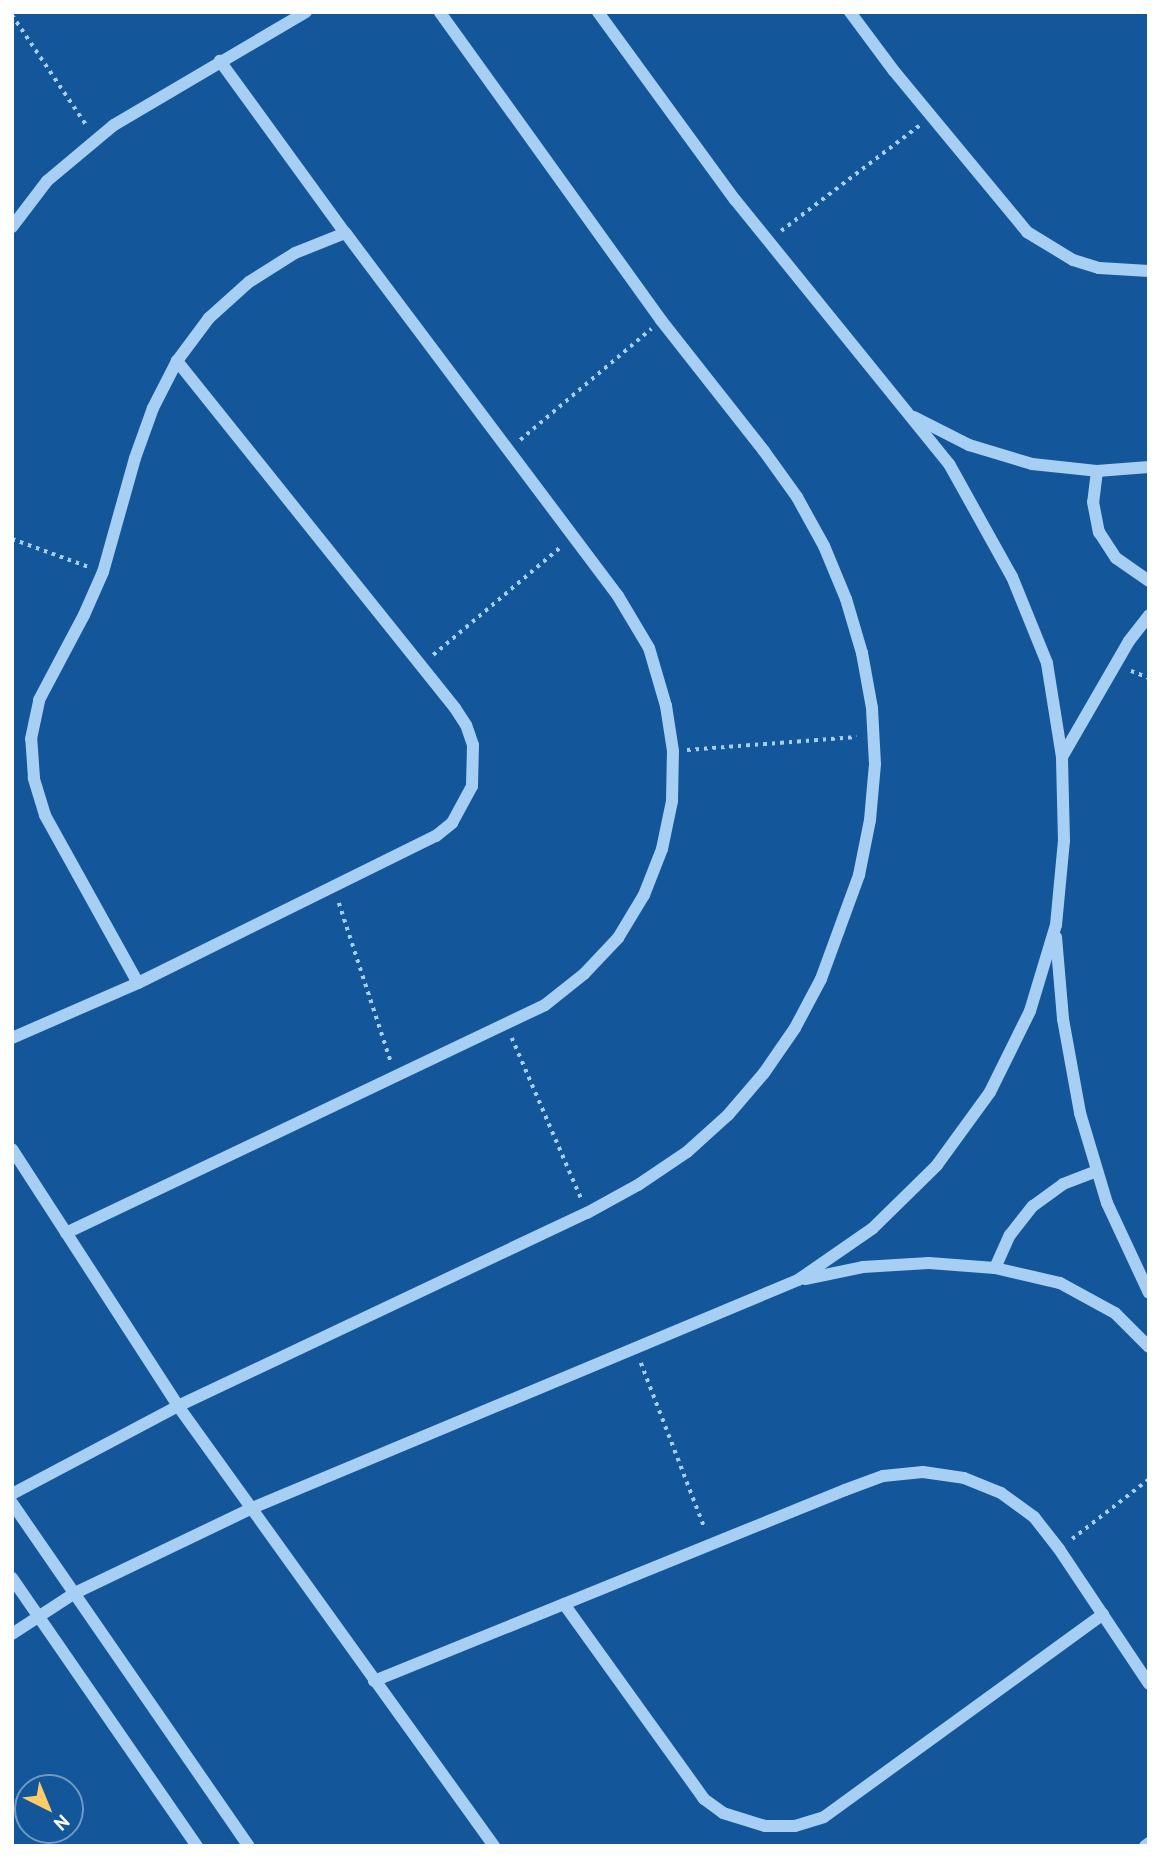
<!DOCTYPE html>
<style>
body{margin:0}
#map{position:relative;width:1161px;height:1858px;overflow:hidden;background:#13569a;font-family:"PT Sans",sans-serif}
div>[style]{position:absolute}
.path>*{height:3.5px;margin-top:-1.75px;transform-origin:0;background:repeating-linear-gradient(90deg,#a7cef3 0 3.5px,transparent 0 8.5px)}
.minor>*{height:12px;margin:-6px;padding:0 6px;transform-origin:6px;border-radius:6px;background:#a7cef3}
span{translate:-50% -50%;white-space:nowrap;text-align:center;line-height:1.15;-webkit-text-stroke:7px #13569a;paint-order:stroke}
.frame{position:absolute;inset:0;border:14px solid #fff;pointer-events:none}
.north{position:absolute;left:14px;top:1774px;width:70px;height:70px;box-sizing:border-box;background:#13569a;border:2px solid #719ac2;border-radius:50%;rotate:137deg;font-size:19px;font-weight:700;line-height:28px;text-align:center;color:#fff}
.north::after{content:'';display:block;margin:auto;width:24px;height:32px;background:#ffcb69;clip-path:polygon(50% 0,100% 100%,50% 72%,0 100%)}
</style>
<div id="map">
<div class="path">
<i style="left:12px;top:15px;width:134px;rotate:56deg"></i>
<i style="left:781px;top:231px;width:175px;rotate:-37.3deg"></i>
<i style="left:520px;top:440px;width:172px;rotate:-40.3deg"></i>
<i style="left:12px;top:539px;width:82px;rotate:20deg"></i>
<i style="left:433px;top:655px;width:167px;rotate:-40.2deg"></i>
<i style="left:1131px;top:671px;width:19px;rotate:21deg"></i>
<i style="left:687px;top:750px;width:170px;rotate:-4.4deg"></i>
<i style="left:339px;top:903px;width:167px;rotate:71.9deg"></i>
<i style="left:512px;top:1038px;width:174px;rotate:66.7deg"></i>
<i style="left:641px;top:1363px;width:178px;rotate:68.9deg"></i>
<i style="left:1072px;top:1539px;width:98px;rotate:-37.9deg"></i>
</div>
<div class="minor">
<i style="left:850px;top:12px;width:74px;rotate:53.3deg"></i>
<i style="left:894px;top:71px;width:209px;rotate:50.4deg"></i>
<i style="left:1027px;top:232px;width:54px;rotate:31.3deg"></i>
<i style="left:1073px;top:260px;width:27px;rotate:17deg"></i>
<i style="left:1099px;top:268px;width:50px;rotate:3.4deg"></i>
<i style="left:12px;top:227px;width:58px;rotate:-52.7deg"></i>
<i style="left:47px;top:181px;width:87px;rotate:-39.9deg"></i>
<i style="left:114px;top:125px;width:223px;rotate:-30.5deg"></i>
<i style="left:914px;top:417px;width:62px;rotate:27deg"></i>
<i style="left:969px;top:445px;width:66px;rotate:16.8deg"></i>
<i style="left:1032px;top:464px;width:65px;rotate:6.1deg"></i>
<i style="left:1097px;top:471px;width:52px;rotate:-4.4deg"></i>
<i style="left:1097px;top:471px;width:31px;rotate:97deg"></i>
<i style="left:1093px;top:502px;width:31px;rotate:79deg"></i>
<i style="left:1099px;top:532px;width:31px;rotate:57deg"></i>
<i style="left:1116px;top:558px;width:40px;rotate:34.9deg"></i>
<i style="left:1062px;top:757px;width:134px;rotate:-60deg"></i>
<i style="left:1129px;top:641px;width:33px;rotate:-52deg"></i>
<i style="left:1056px;top:937px;width:82px;rotate:85.1deg"></i>
<i style="left:1063px;top:1019px;width:96px;rotate:79.7deg"></i>
<i style="left:1080px;top:1113px;width:94px;rotate:73.3deg"></i>
<i style="left:1107px;top:1203px;width:99px;rotate:65deg"></i>
<i style="left:138px;top:983px;width:192px;rotate:-119deg"></i>
<i style="left:45px;top:815px;width:39px;rotate:-107deg"></i>
<i style="left:34px;top:778px;width:39px;rotate:-94deg"></i>
<i style="left:31px;top:739px;width:40px;rotate:-78deg"></i>
<i style="left:39px;top:700px;width:96px;rotate:-62.1deg"></i>
<i style="left:84px;top:615px;width:47px;rotate:-66.2deg"></i>
<i style="left:103px;top:572px;width:118px;rotate:-74.3deg"></i>
<i style="left:135px;top:458px;width:53px;rotate:-70.2deg"></i>
<i style="left:153px;top:408px;width:53px;rotate:-62.9deg"></i>
<i style="left:177px;top:361px;width:54px;rotate:-53.3deg"></i>
<i style="left:209px;top:318px;width:54px;rotate:-42deg"></i>
<i style="left:249px;top:282px;width:54px;rotate:-32.2deg"></i>
<i style="left:295px;top:253px;width:54px;rotate:-21.8deg"></i>
<i style="left:12px;top:1038px;width:137px;rotate:-23.6deg"></i>
<i style="left:138px;top:983px;width:332px;rotate:-26.3deg"></i>
<i style="left:436px;top:836px;width:21px;rotate:-39deg"></i>
<i style="left:452px;top:823px;width:42px;rotate:-61.6deg"></i>
<i style="left:472px;top:786px;width:41px;rotate:-88.6deg"></i>
<i style="left:473px;top:745px;width:21px;rotate:-109deg"></i>
<i style="left:466px;top:725px;width:20px;rotate:-123deg"></i>
<i style="left:455px;top:708px;width:445px;rotate:-128.7deg"></i>
<i style="left:12px;top:1149px;width:306px;rotate:57.1deg"></i>
<i style="left:178px;top:1406px;width:542px;rotate:54.31deg"></i>
<i style="left:66px;top:1233px;width:530px;rotate:-25.45deg"></i>
<i style="left:545px;top:1005px;width:50px;rotate:-38.5deg"></i>
<i style="left:584px;top:974px;width:50px;rotate:-46.6deg"></i>
<i style="left:618px;top:938px;width:50px;rotate:-58.8deg"></i>
<i style="left:644px;top:895px;width:49px;rotate:-68.6deg"></i>
<i style="left:662px;top:849px;width:49px;rotate:-78.2deg"></i>
<i style="left:672px;top:801px;width:50px;rotate:-88.9deg"></i>
<i style="left:673px;top:751px;width:46px;rotate:-98.8deg"></i>
<i style="left:666px;top:706px;width:60px;rotate:-106.3deg"></i>
<i style="left:649px;top:648px;width:61px;rotate:-120.8deg"></i>
<i style="left:618px;top:596px;width:454px;rotate:-126.9deg"></i>
<i style="left:345px;top:233px;width:213px;rotate:-126deg"></i>
<i style="left:995px;top:1268px;width:36px;rotate:-66deg"></i>
<i style="left:1010px;top:1235px;width:37px;rotate:-52deg"></i>
<i style="left:1033px;top:1206px;width:37px;rotate:-36deg"></i>
<i style="left:1063px;top:1184px;width:36px;rotate:-21deg"></i>
<i style="left:805px;top:1279px;width:59px;rotate:-11.7deg"></i>
<i style="left:863px;top:1267px;width:66px;rotate:-3.5deg"></i>
<i style="left:929px;top:1263px;width:66px;rotate:4.3deg"></i>
<i style="left:995px;top:1268px;width:67px;rotate:13deg"></i>
<i style="left:1060px;top:1283px;width:63px;rotate:28.6deg"></i>
<i style="left:1115px;top:1313px;width:48px;rotate:45deg"></i>
<i style="left:12px;top:1494px;width:188px;rotate:-27.9deg"></i>
<i style="left:178px;top:1406px;width:452px;rotate:-25.3deg"></i>
<i style="left:587px;top:1213px;width:58px;rotate:-28.8deg"></i>
<i style="left:638px;top:1185px;width:59px;rotate:-34deg"></i>
<i style="left:687px;top:1152px;width:55px;rotate:-42.1deg"></i>
<i style="left:728px;top:1115px;width:55px;rotate:-49.4deg"></i>
<i style="left:764px;top:1073px;width:55px;rotate:-55.4deg"></i>
<i style="left:795px;top:1028px;width:55px;rotate:-62deg"></i>
<i style="left:821px;top:979px;width:111px;rotate:-69.9deg"></i>
<i style="left:859px;top:875px;width:56px;rotate:-78.7deg"></i>
<i style="left:870px;top:820px;width:56px;rotate:-84.9deg"></i>
<i style="left:875px;top:764px;width:56px;rotate:-93.1deg"></i>
<i style="left:872px;top:708px;width:56px;rotate:-100.3deg"></i>
<i style="left:862px;top:653px;width:56px;rotate:-106.5deg"></i>
<i style="left:846px;top:599px;width:57px;rotate:-112.5deg"></i>
<i style="left:824px;top:546px;width:56px;rotate:-118.9deg"></i>
<i style="left:797px;top:497px;width:57px;rotate:-125.7deg"></i>
<i style="left:764px;top:451px;width:167px;rotate:-128.2deg"></i>
<i style="left:661px;top:320px;width:379px;rotate:-125.7deg"></i>
<i style="left:12px;top:1503px;width:417px;rotate:55.4deg"></i>
<i style="left:12px;top:1578px;width:326px;rotate:55.4deg"></i>
<i style="left:564px;top:1604px;width:240px;rotate:54.3deg"></i>
<i style="left:704px;top:1799px;width:24px;rotate:36deg"></i>
<i style="left:723px;top:1813px;width:44px;rotate:17.2deg"></i>
<i style="left:765px;top:1826px;width:30px"></i>
<i style="left:795px;top:1826px;width:30px;rotate:-17deg"></i>
<i style="left:824px;top:1817px;width:345px;rotate:-36deg"></i>
<i style="left:12px;top:1634px;width:75px;rotate:-33.1deg"></i>
<i style="left:75px;top:1593px;width:194px;rotate:-25.6deg"></i>
<i style="left:250px;top:1509px;width:594px;rotate:-22.68deg"></i>
<i style="left:798px;top:1280px;width:91px;rotate:-34.7deg"></i>
<i style="left:873px;top:1228px;width:90px;rotate:-44.5deg"></i>
<i style="left:937px;top:1165px;width:90px;rotate:-54deg"></i>
<i style="left:990px;top:1092px;width:90px;rotate:-63.7deg"></i>
<i style="left:1030px;top:1011px;width:90px;rotate:-73.2deg"></i>
<i style="left:1056px;top:925px;width:84px;rotate:-84.6deg"></i>
<i style="left:1064px;top:841px;width:84px;rotate:-91.4deg"></i>
<i style="left:1062px;top:757px;width:95px;rotate:-99.1deg"></i>
<i style="left:1047px;top:663px;width:93px;rotate:-112.1deg"></i>
<i style="left:1012px;top:577px;width:129px;rotate:-119.1deg"></i>
<i style="left:949px;top:464px;width:340px;rotate:-129deg"></i>
<i style="left:735px;top:200px;width:233px;rotate:-126.1deg"></i>
<i style="left:374px;top:1681px;width:508px;rotate:-22.07deg"></i>
<i style="left:845px;top:1490px;width:40px;rotate:-20.2deg"></i>
<i style="left:883px;top:1476px;width:40px;rotate:-5.7deg"></i>
<i style="left:923px;top:1472px;width:41px;rotate:8.3deg"></i>
<i style="left:964px;top:1478px;width:40px;rotate:22deg"></i>
<i style="left:1001px;top:1493px;width:41px;rotate:36deg"></i>
<i style="left:1034px;top:1517px;width:41px;rotate:52deg"></i>
<i style="left:1059px;top:1549px;width:162px;rotate:56.3deg"></i>
<i style="left:1145px;top:1846px;width:5px;rotate:-37deg"></i>
</div>
<div class="frame"></div>
<div class="north">N</div>
</div>
